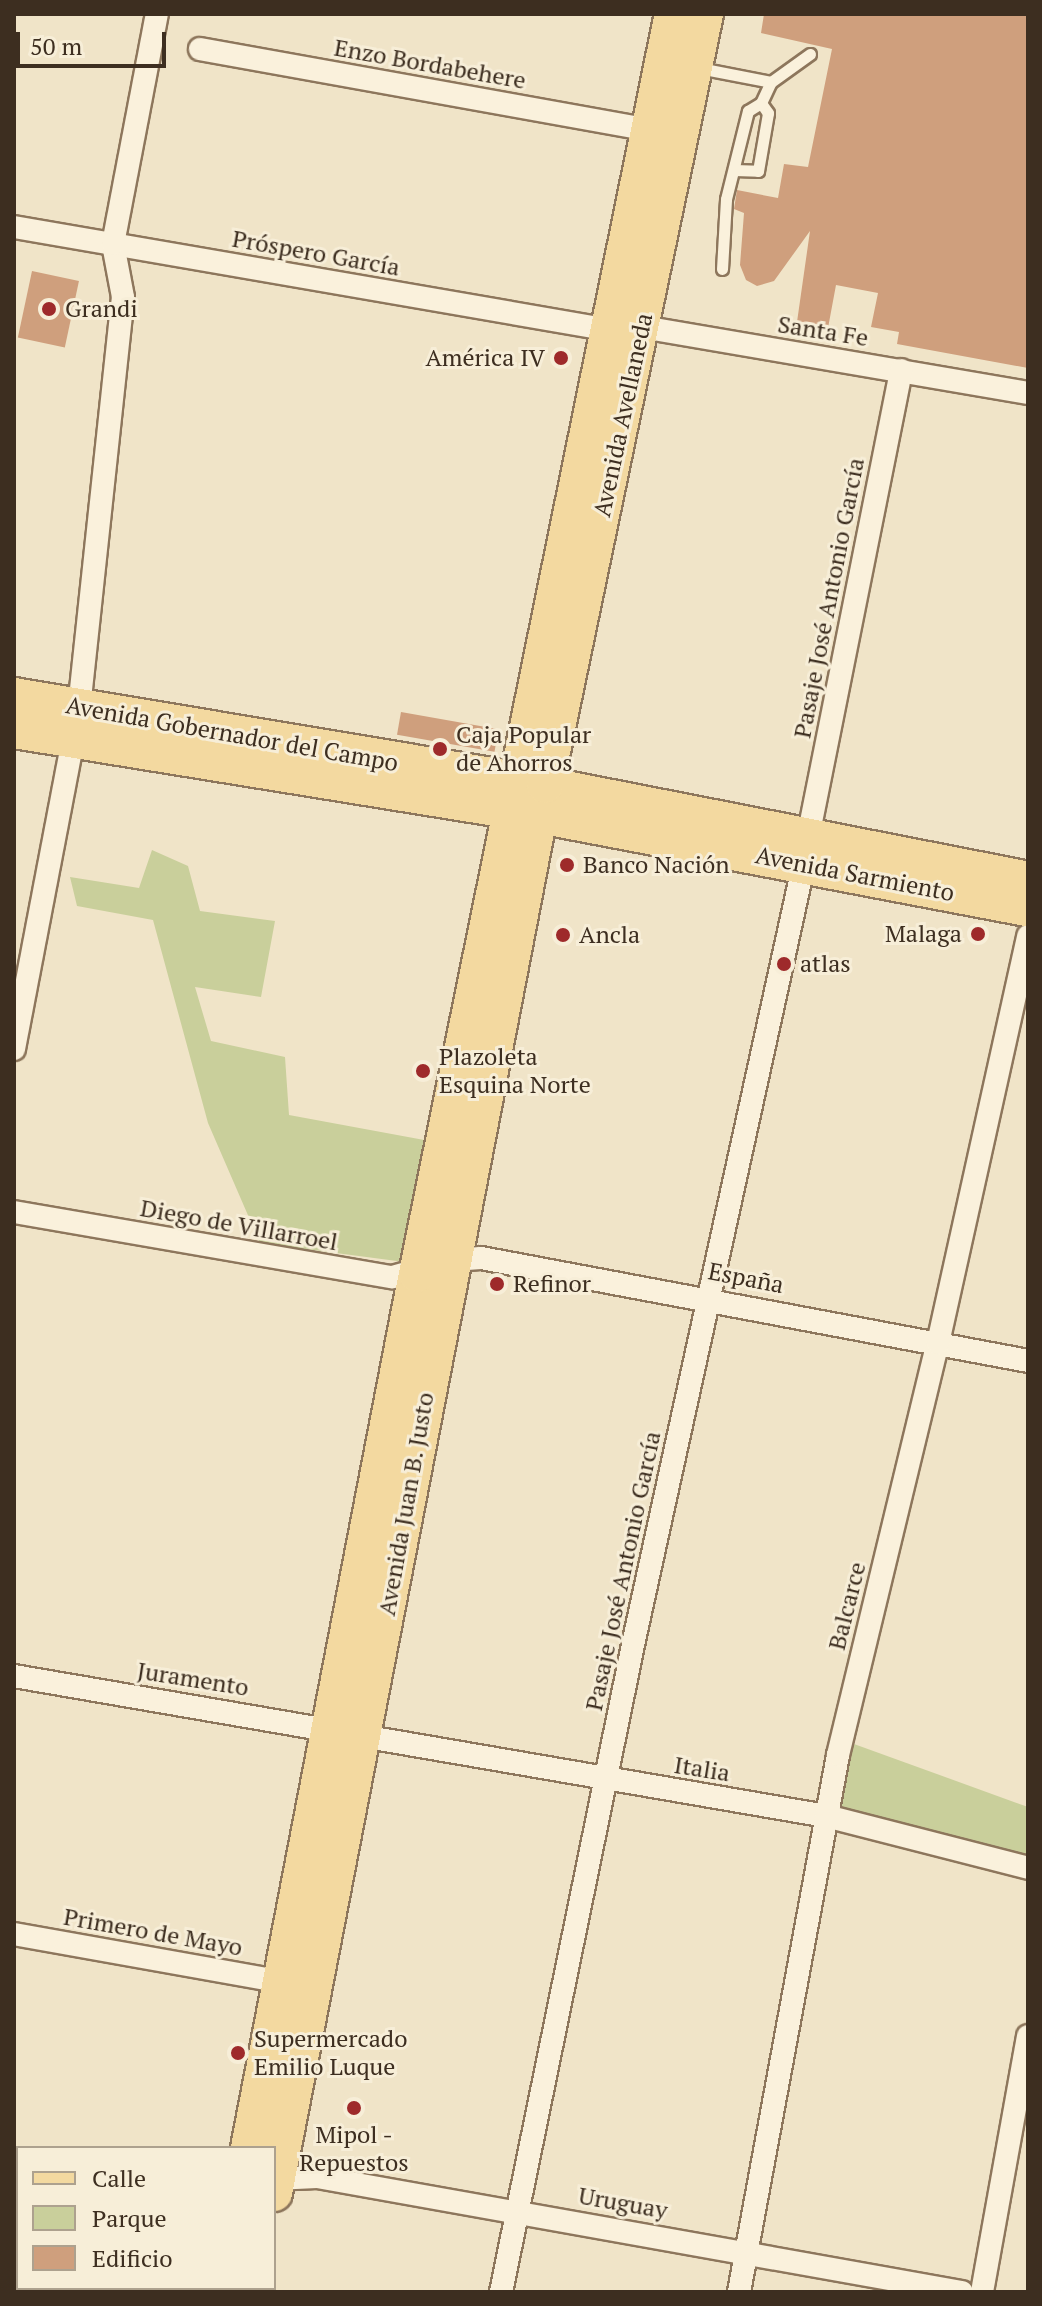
<!DOCTYPE html>
<meta charset="utf-8">
<style>
body{margin:0}
#map{position:relative;width:1042px;height:2306px;overflow:hidden;background:#f0e4c8;font-family:"PT Serif",serif}
div>[style]{position:absolute}
.green>*{inset:0;background:#c9cf9b}
.building>*{inset:0;background:#cf9f7d;transform-origin:0 0}
.roads{filter:drop-shadow(2px 0 #8d765c) drop-shadow(-2px 0 #8d765c) drop-shadow(0 2px #8d765c) drop-shadow(0 -2px #8d765c)}
.service>*{height:11px;margin:-5.5px;padding:0 5.5px;transform-origin:5.5px;border-radius:5.5px;background:#faf1dc}
.minor>*{height:22px;margin:-11px;padding:0 11px;transform-origin:11px;border-radius:11px;background:#faf1dc}
.primary>*{height:36px;margin:-18px;padding:0 18px;transform-origin:18px;border-radius:18px;background:#f3d9a0}
.dots>*{width:22px;height:22px;translate:-50% -50%;box-sizing:border-box;border:4px solid #f7eed8;border-radius:50%}
span{translate:-50% -50%;white-space:nowrap;text-align:center;line-height:1.15;-webkit-text-stroke:6px #f7eed8;paint-order:stroke}
.street-label{font-size:24px;color:#3d2e20}
.poi-label{font-size:24px;color:#3d2e20}
.left{translate:0 -50%;text-align:left}
.right{translate:-100% -50%;text-align:right}
.frame{position:absolute;inset:0;border:16px solid #3d2e20;pointer-events:none}
.legend{position:absolute;left:16px;top:2146px;width:260px;height:144px;box-sizing:border-box;background:#f7eed8;border:2px solid #ada18e;margin:0;padding:10px 14px;list-style:none;font-size:24px;color:#3d2e20}
.legend li{display:flex;align-items:center;gap:16px;height:40px}
.legend b{width:40px;border:2px solid #ada18e}
.scale{position:absolute;left:16px;top:32px;width:150px;height:36px;box-sizing:border-box;border:4px solid #3d2e20;border-top:0;padding-left:10px;font-size:24px;line-height:28px;white-space:nowrap;color:#3d2e20;-webkit-text-stroke:6px #f7eed8;paint-order:stroke}
</style>
<div id="map">
<div class="green">
<i style="clip-path:polygon(152px 850px,188px 866px,200px 911px,275px 921px,261px 997px,195px 987px,211px 1041px,285px 1057px,289px 1115px,435px 1142px,412px 1263px,260px 1243px,208px 1123px,153px 920px,77px 906px,70px 877px,139px 888px)"></i>
<i style="clip-path:polygon(854px 1744px,1028px 1807px,1028px 1860px,837px 1806px)"></i>
</div>
<div class="building">
<i style="clip-path:polygon(764px 14px,1028px 14px,1028px 368px,897px 344px,899px 332px,871px 327px,878px 293px,836px 285px,828px 328px,797px 322px,810px 231px,774px 281px,757px 286px,746px 280px,740px 265px,744px 213px,734px 209px,737px 190px,778px 198px,784px 164px,808px 167px,832px 49px,761px 33px)"></i>
<i style="left:32px;top:271px;width:48px;height:68px;rotate:12deg"></i>
<i style="left:401px;top:712px;width:99px;height:23px;rotate:10deg"></i>
</div>
<div class="roads">
<div class="service">
<i style="left:699px;top:68px;width:73px;rotate:11deg"></i>
<i style="left:771px;top:82px;width:48px;rotate:-35.7deg"></i>
<i style="left:734px;top:170px;width:24px;rotate:2deg"></i>
<i style="left:758px;top:171px;width:59px;rotate:-80.2deg"></i>
<i style="left:768px;top:113px;width:12px;rotate:-125deg"></i>
<i style="left:722px;top:269px;width:70px;rotate:-86.7deg"></i>
<i style="left:726px;top:199px;width:91px;rotate:-76deg"></i>
<i style="left:748px;top:111px;width:15px;rotate:-32deg"></i>
<i style="left:761px;top:103px;width:23px;rotate:-65deg"></i>
</div>
<div class="minor">
<i style="left:200px;top:49px;width:457px;rotate:10.2deg"></i>
<i style="left:14px;top:227px;width:605px;rotate:9.8deg"></i>
<i style="left:610px;top:330px;width:32px;rotate:-5deg"></i>
<i style="left:642px;top:327px;width:392px;rotate:9.7deg"></i>
<i style="left:808px;top:837px;width:476px;rotate:-78.7deg"></i>
<i style="left:14px;top:1049px;width:347px;rotate:-79.2deg"></i>
<i style="left:79px;top:708px;width:413px;rotate:-83.9deg"></i>
<i style="left:123px;top:297px;width:54px;rotate:-100.7deg"></i>
<i style="left:113px;top:244px;width:234px;rotate:-79.2deg"></i>
<i style="left:14px;top:1212px;width:384px;rotate:9.8deg"></i>
<i style="left:392px;top:1277px;width:63px;rotate:-15.6deg"></i>
<i style="left:453px;top:1260px;width:28px;rotate:-4deg"></i>
<i style="left:481px;top:1258px;width:557px;rotate:10.66deg"></i>
<i style="left:14px;top:1676px;width:824px;rotate:9.78deg"></i>
<i style="left:826px;top:1816px;width:209px;rotate:14.4deg"></i>
<i style="left:14px;top:1934px;width:273px;rotate:10.1deg"></i>
<i style="left:274px;top:2179px;width:43px;rotate:-2.7deg"></i>
<i style="left:317px;top:2177px;width:655px;rotate:10.11deg"></i>
<i style="left:14px;top:2182px;width:4px;rotate:14deg"></i>
<i style="left:501px;top:2292px;width:665px;rotate:-78.47deg"></i>
<i style="left:634px;top:1640px;width:795px;rotate:-77.66deg"></i>
<i style="left:739px;top:2292px;width:546px;rotate:-79.55deg"></i>
<i style="left:838px;top:1755px;width:424px;rotate:-76.4deg"></i>
<i style="left:938px;top:1343px;width:417px;rotate:-77.5deg"></i>
<i style="left:982px;top:2292px;width:260px;rotate:-79.8deg"></i>
</div>
<div class="primary">
<i style="left:14px;top:696px;width:538px;rotate:9.51deg"></i>
<i style="left:545px;top:785px;width:492px;rotate:11.1deg"></i>
<i style="left:14px;top:730px;width:532px;rotate:9.2deg"></i>
<i style="left:539px;top:815px;width:498px;rotate:10.8deg"></i>
<i style="left:249px;top:2148px;width:890px;rotate:-79.12deg"></i>
<i style="left:417px;top:1274px;width:1286px;rotate:-78.52deg"></i>
<i style="left:274px;top:2193px;width:1434px;rotate:-79.11deg"></i>
<i style="left:545px;top:785px;width:787px;rotate:-78.28deg"></i>
<i style="left:221px;top:2292px;width:4px;rotate:-90deg"></i>
<i style="left:255px;top:2292px;width:4px;rotate:-76deg"></i>
</div>
</div>
<div class="dots">
<i style="left:49px;top:309px;background:#9e2a2b"></i>
<i style="left:561px;top:358px;background:#9e2a2b"></i>
<i style="left:440px;top:749px;background:#9e2a2b"></i>
<i style="left:567px;top:865px;background:#9e2a2b"></i>
<i style="left:978px;top:934px;background:#9e2a2b"></i>
<i style="left:563px;top:935px;background:#9e2a2b"></i>
<i style="left:784px;top:964px;background:#9e2a2b"></i>
<i style="left:423px;top:1071px;background:#9e2a2b"></i>
<i style="left:497px;top:1284px;background:#9e2a2b"></i>
<i style="left:238px;top:2053px;background:#9e2a2b"></i>
<i style="left:354px;top:2108px;background:#9e2a2b"></i>
</div>
<div class="street-label">
<span style="left:430px;top:64px;rotate:10deg">Enzo Bordabehere</span>
<span style="left:316px;top:253px;rotate:10deg">Próspero García</span>
<span style="left:823px;top:331px;rotate:9deg">Santa Fe</span>
<span style="left:623px;top:415px;rotate:-78deg">Avenida Avellaneda</span>
<span style="left:829px;top:598px;rotate:-79deg">Pasaje José Antonio García</span>
<span style="left:232px;top:734px;rotate:10deg">Avenida Gobernador del Campo</span>
<span style="left:855px;top:874px;rotate:11deg">Avenida Sarmiento</span>
<span style="left:239px;top:1225px;rotate:10deg">Diego de Villarroel</span>
<span style="left:746px;top:1278px;rotate:11deg">España</span>
<span style="left:406px;top:1504px;rotate:-80deg">Avenida Juan B. Justo</span>
<span style="left:623px;top:1571px;rotate:-78deg">Pasaje José Antonio García</span>
<span style="left:847px;top:1606px;rotate:-76deg">Balcarce</span>
<span style="left:193px;top:1679px;rotate:9deg">Juramento</span>
<span style="left:702px;top:1769px;rotate:9deg">Italia</span>
<span style="left:153px;top:1932px;rotate:10deg">Primero de Mayo</span>
<span style="left:623px;top:2203px;rotate:10deg">Uruguay</span>
</div>
<div class="poi-label">
<span class="left" style="left:65px;top:309px">Grandi</span>
<span class="right" style="left:545px;top:358px">América IV</span>
<span class="left" style="left:456px;top:749px">Caja Popular<br>de Ahorros</span>
<span class="left" style="left:583px;top:865px">Banco Nación</span>
<span class="right" style="left:962px;top:934px">Malaga</span>
<span class="left" style="left:579px;top:935px">Ancla</span>
<span class="left" style="left:800px;top:964px">atlas</span>
<span class="left" style="left:439px;top:1071px">Plazoleta<br>Esquina Norte</span>
<span class="left" style="left:513px;top:1284px">Refinor</span>
<span class="left" style="left:254px;top:2053px">Supermercado<br>Emilio Luque</span>
<span style="left:354px;top:2149px">Mipol -<br>Repuestos</span>
</div>
<div class="frame"></div>
<ul class="legend">
<li><b style="height:10px;background:#f3d9a0"></b>Calle</li>
<li><b style="height:22px;background:#c9cf9b"></b>Parque</li>
<li><b style="height:22px;background:#cf9f7d"></b>Edificio</li>
</ul>
<div class="scale">50 m</div>
</div>
